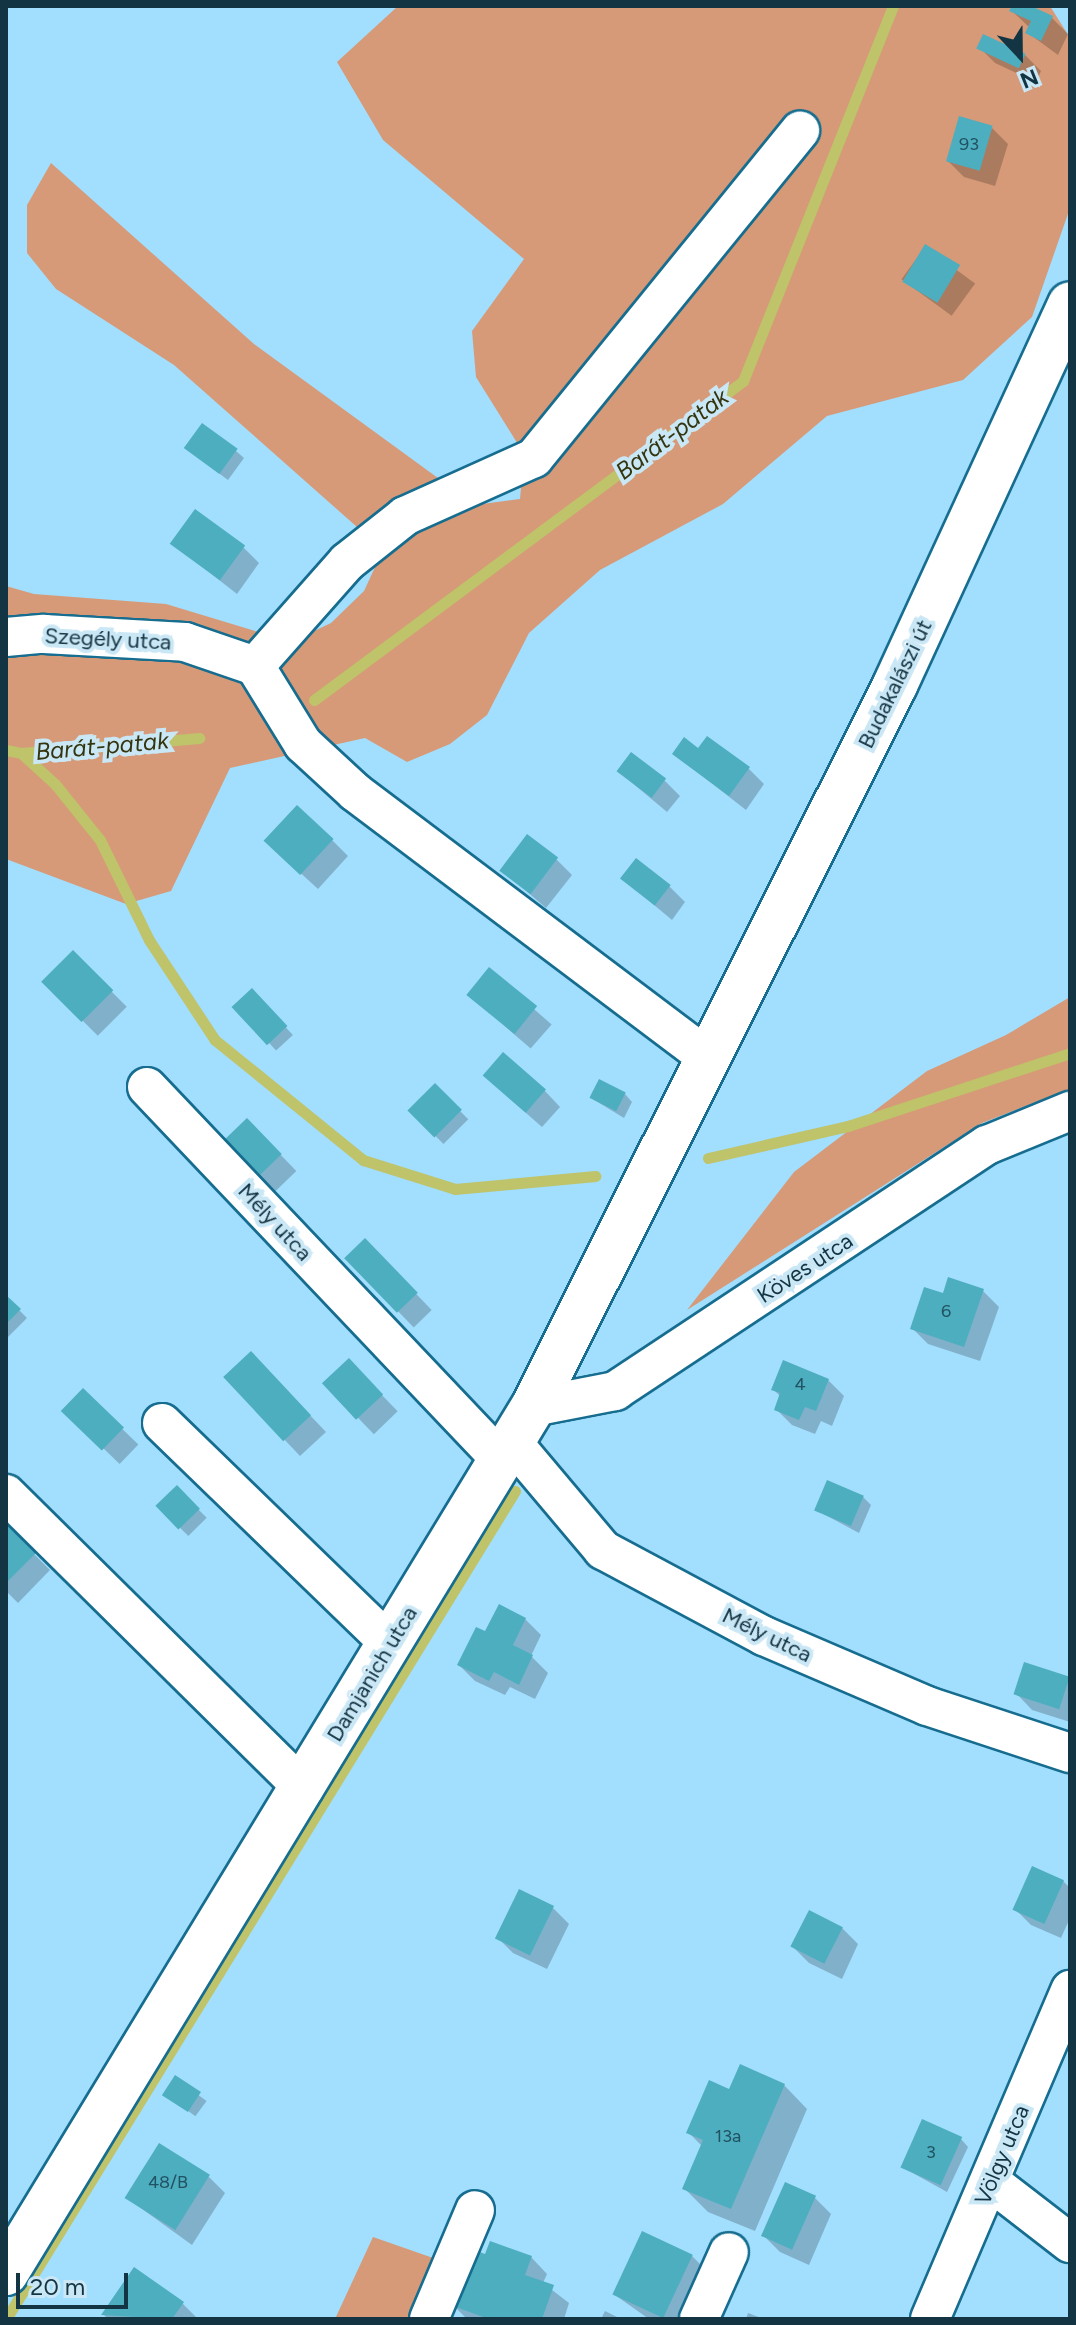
<!DOCTYPE html>
<meta charset="utf-8">
<style>
body{margin:0}
#map{position:relative;width:1076px;height:2325px;overflow:hidden;background:#a2defd;font-family:Figtree,sans-serif}
div>[style]{position:absolute}
.green>*{inset:0;background:#d69a78}
.shadow>*{inset:0;background:#0003;transform-origin:0 0}
.stream>*{height:11px;margin:-5.5px;padding:0 5.5px;transform-origin:5.5px;border-radius:5.5px;background:#bfc369}
.building>*{inset:0;background:#4caebf;transform-origin:0 0}
.roads{filter:drop-shadow(2px 0 #166d8f) drop-shadow(-2px 0 #166d8f) drop-shadow(0 2px #166d8f) drop-shadow(0 -2px #166d8f)}
.minor>*{height:38px;margin:-19px;padding:0 19px;transform-origin:19px;border-radius:19px;background:#fff}
.secondary>*{height:44px;margin:-22px;padding:0 22px;transform-origin:22px;border-radius:22px;background:#fff}
span{translate:-50% -50%;white-space:nowrap;text-align:center;line-height:1.15;-webkit-text-stroke:8px #cae7f6;paint-order:stroke}
.number-label{font-size:18px;color:#215262}
.number-label span{-webkit-text-stroke-width:0}
.street-label{font-size:22px;color:#133443}
.water-label{font-size:24px;color:#34350e;font-style:italic}
.frame{position:absolute;inset:0;border:8px solid #133443;pointer-events:none}
.north{position:absolute;left:980px;top:16px;width:80px;height:80px;-webkit-text-stroke:6px #cae7f6;paint-order:stroke;rotate:158deg;font-size:22px;font-weight:700;line-height:32px;text-align:center;color:#133443}
.north::after{content:'';display:block;margin:auto;width:28px;height:36px;background:#133443;clip-path:polygon(50% 0,100% 100%,50% 72%,0 100%)}
.scale{position:absolute;left:16px;top:2273px;width:112px;height:36px;box-sizing:border-box;border:4px solid #133443;border-top:0;padding-left:10px;font-size:24px;line-height:28px;white-space:nowrap;color:#133443;-webkit-text-stroke:6px #cae7f6;paint-order:stroke}
</style>
<div id="map">
<div class="green">
<i style="clip-path:polygon(398px 6px,1050px 6px,1070px 38px,1070px 208px,1032px 317px,963px 380px,827px 416px,723px 504px,600px 570px,529px 633px,487px 715px,450px 744px,407px 762px,365px 738px,230px 768px,171px 891px,126px 904px,6px 859px,6px 586px,34px 594px,166px 604px,291px 642px,331px 623px,364px 591px,383px 550px,174px 365px,56px 289px,27px 253px,27px 205px,51px 163px,254px 344px,475px 505px,520px 499px,524px 454px,476px 377px,472px 331px,524px 259px,383px 140px,337px 62px)"></i>
<i style="clip-path:polygon(1070px 997px,1070px 1089px,982px 1123px,687px 1310px,794px 1172px,927px 1071px,1006px 1035px)"></i>
<i style="clip-path:polygon(373px 2237px,436px 2259px,410px 2319px,335px 2319px)"></i>
</div>
<div class="shadow">
<i style="clip-path:polygon(1014px 6px,1052px 18px,1068px 34px,1058px 55px,1028px 33px,1030px 28px,1012px 11px)"></i>
<i style="clip-path:polygon(979px 47px,1025px 55px,1041px 71px,1036px 82px,995px 63px)"></i>
<i style="clip-path:polygon(992px 128px,1008px 144px,995px 186px,964px 177px,948px 161px)"></i>
<i style="left:925px;top:247px;width:62px;height:40px;rotate:36deg"></i>
<i style="clip-path:polygon(236px 451px,244px 458px,228px 480px,193px 454px)"></i>
<i style="clip-path:polygon(173px 544px,243px 547px,259px 563px,237px 594px)"></i>
<i style="clip-path:polygon(699px 751px,748px 768px,764px 784px,746px 810px,674px 754px)"></i>
<i style="clip-path:polygon(618px 771px,664px 780px,680px 796px,667px 812px)"></i>
<i style="clip-path:polygon(332px 840px,348px 856px,318px 889px,283px 857px)"></i>
<i style="clip-path:polygon(556px 859px,572px 875px,546px 908px,502px 870px)"></i>
<i style="clip-path:polygon(623px 879px,669px 886px,685px 902px,672px 920px)"></i>
<i style="left:73px;top:953px;width:76px;height:41px;rotate:45deg"></i>
<i style="left:489px;top:970px;width:83px;height:32px;rotate:41deg"></i>
<i style="left:252px;top:991px;width:60px;height:23px;rotate:47deg"></i>
<i style="left:435px;top:1086px;width:47px;height:35px;rotate:45deg"></i>
<i style="clip-path:polygon(501px 1091px,545px 1091px,560px 1107px,542px 1127px)"></i>
<i style="clip-path:polygon(625px 1094px,632px 1102px,624px 1118px,591px 1098px)"></i>
<i style="left:247px;top:1120px;width:71px;height:33px;rotate:46deg"></i>
<i style="left:365px;top:1241px;width:96px;height:25px;rotate:46deg"></i>
<i style="clip-path:polygon(983px 1291px,999px 1307px,980px 1361px,928px 1344px,912px 1328px,944px 1296px)"></i>
<i style="clip-path:polygon(6px 1297px,27px 1318px,6px 1339px)"></i>
<i style="left:349px;top:1361px;width:70px;height:33px;rotate:46deg"></i>
<i style="clip-path:polygon(267px 1370px,326px 1432px,300px 1456px,225px 1377px)"></i>
<i style="clip-path:polygon(828px 1380px,844px 1396px,832px 1426px,821px 1421px,815px 1434px,792px 1425px,776px 1409px,781px 1397px,774px 1390px)"></i>
<i style="left:83px;top:1391px;width:77px;height:27px;rotate:44deg"></i>
<i style="left:177px;top:1488px;width:42px;height:26px;rotate:45deg"></i>
<i style="clip-path:polygon(863px 1497px,871px 1505px,859px 1533px,816px 1510px)"></i>
<i style="clip-path:polygon(6px 1526px,50px 1570px,18px 1603px,6px 1591px)"></i>
<i style="clip-path:polygon(525px 1619px,541px 1635px,531px 1656px,548px 1673px,535px 1699px,510px 1687px,505px 1695px,475px 1681px,459px 1665px,486px 1634px)"></i>
<i style="clip-path:polygon(1026px 1664px,1070px 1679px,1070px 1722px,1032px 1710px,1016px 1693px)"></i>
<i style="clip-path:polygon(1063px 1881px,1070px 1888px,1070px 1918px,1061px 1938px,1031px 1925px,1015px 1909px)"></i>
<i style="clip-path:polygon(519px 1891px,553px 1908px,569px 1924px,547px 1969px,513px 1953px,497px 1937px)"></i>
<i style="clip-path:polygon(842px 1928px,858px 1944px,842px 1979px,809px 1963px,793px 1947px)"></i>
<i style="left:175px;top:2078px;width:39px;height:19px;rotate:36deg"></i>
<i style="clip-path:polygon(784px 2085px,807px 2109px,755px 2231px,708px 2212px,684px 2188px,702px 2146px,688px 2132px,730px 2092px)"></i>
<i style="clip-path:polygon(961px 2139px,968px 2147px,947px 2192px,902px 2167px)"></i>
<i style="clip-path:polygon(209px 2177px,225px 2193px,192px 2245px,127px 2198px)"></i>
<i style="clip-path:polygon(815px 2198px,831px 2214px,809px 2265px,780px 2252px,764px 2236px)"></i>
<i style="clip-path:polygon(692px 2256px,708px 2272px,687px 2319px,649px 2319px,615px 2295px)"></i>
<i style="clip-path:polygon(486px 2257px,531px 2257px,547px 2274px,543px 2283px,569px 2303px,564px 2319px,467px 2319px,452px 2304px)"></i>
<i style="clip-path:polygon(134px 2270px,183px 2304px,198px 2319px,108px 2319px,103px 2314px)"></i>
<i style="clip-path:polygon(605px 2311px,621px 2319px,601px 2319px)"></i>
<i style="clip-path:polygon(748px 2313px,764px 2319px,746px 2319px)"></i>
</div>
<div class="stream">
<i style="left:314px;top:700px;width:535px;rotate:-36.63deg"></i>
<i style="left:743px;top:381px;width:404px;rotate:-68.2deg"></i>
<i style="left:6px;top:750px;width:15px;rotate:11deg"></i>
<i style="left:21px;top:753px;width:179px;rotate:-4.8deg"></i>
<i style="left:21px;top:753px;width:46px;rotate:42.4deg"></i>
<i style="left:55px;top:784px;width:72px;rotate:51.2deg"></i>
<i style="left:100px;top:840px;width:111px;rotate:63.9deg"></i>
<i style="left:149px;top:940px;width:120px;rotate:56.6deg"></i>
<i style="left:215px;top:1040px;width:191px;rotate:39deg"></i>
<i style="left:363px;top:1160px;width:96px;rotate:17.5deg"></i>
<i style="left:455px;top:1189px;width:141px;rotate:-5.3deg"></i>
<i style="left:708px;top:1158px;width:144px;rotate:-12.9deg"></i>
<i style="left:848px;top:1126px;width:234px;rotate:-18.2deg"></i>
<i style="left:6px;top:2319px;width:972px;rotate:-58.42deg"></i>
</div>
<div class="building">
<i style="clip-path:polygon(1012px 6px,1031px 6px,1053px 16px,1041px 41px,1025px 33px,1031px 21px,1009px 11px)"></i>
<i style="left:983px;top:34px;width:47px;height:16px;rotate:25deg"></i>
<i style="left:959px;top:116px;width:35px;height:47px;rotate:16deg"></i>
<i style="left:925px;top:244px;width:41px;height:44px;rotate:31deg"></i>
<i style="left:202px;top:423px;width:44px;height:31px;rotate:36deg"></i>
<i style="left:195px;top:509px;width:62px;height:43px;rotate:36deg"></i>
<i style="clip-path:polygon(707px 736px,750px 767px,729px 796px,672px 754px,684px 737px,698px 748px)"></i>
<i style="left:631px;top:752px;width:44px;height:24px;rotate:37deg"></i>
<i style="left:297px;top:805px;width:50px;height:49px;rotate:43deg"></i>
<i style="left:527px;top:834px;width:39px;height:46px;rotate:37deg"></i>
<i style="left:636px;top:858px;width:44px;height:26px;rotate:38deg"></i>
<i style="left:73px;top:950px;width:57px;height:45px;rotate:45deg"></i>
<i style="left:489px;top:967px;width:62px;height:36px;rotate:39deg"></i>
<i style="left:252px;top:988px;width:52px;height:28px;rotate:47deg"></i>
<i style="left:503px;top:1052px;width:57px;height:31px;rotate:41deg"></i>
<i style="left:599px;top:1079px;width:30px;height:21px;rotate:27deg"></i>
<i style="left:435px;top:1083px;width:38px;height:39px;rotate:45deg"></i>
<i style="left:247px;top:1118px;width:50px;height:35px;rotate:46deg"></i>
<i style="left:365px;top:1238px;width:76px;height:29px;rotate:46deg"></i>
<i style="clip-path:polygon(948px 1277px,984px 1289px,964px 1347px,910px 1329px,924px 1287px,943px 1293px)"></i>
<i style="clip-path:polygon(6px 1295px,21px 1309px,6px 1324px)"></i>
<i style="left:251px;top:1351px;width:88px;height:38px;rotate:47deg"></i>
<i style="left:349px;top:1358px;width:50px;height:37px;rotate:47deg"></i>
<i style="clip-path:polygon(783px 1360px,829px 1379px,816px 1411px,805px 1407px,799px 1420px,774px 1410px,780px 1393px,771px 1390px)"></i>
<i style="left:83px;top:1388px;width:57px;height:32px;rotate:44deg"></i>
<i style="left:827px;top:1480px;width:40px;height:33px;rotate:23deg"></i>
<i style="left:177px;top:1485px;width:33px;height:30px;rotate:46deg"></i>
<i style="clip-path:polygon(6px 1523px,36px 1553px,6px 1583px)"></i>
<i style="clip-path:polygon(499px 1604px,526px 1618px,513px 1645px,533px 1655px,519px 1685px,494px 1672px,489px 1681px,457px 1665px,476px 1627px,485px 1631px)"></i>
<i style="left:1024px;top:1662px;width:48px;height:34px;rotate:18deg"></i>
<i style="left:1032px;top:1866px;width:35px;height:48px;rotate:24deg"></i>
<i style="left:519px;top:1889px;width:39px;height:55px;rotate:26deg"></i>
<i style="left:809px;top:1910px;width:38px;height:41px;rotate:27deg"></i>
<i style="clip-path:polygon(740px 2064px,785px 2084px,731px 2209px,682px 2189px,703px 2140px,686px 2133px,709px 2080px,729px 2089px)"></i>
<i style="left:175px;top:2075px;width:31px;height:24px;rotate:33deg"></i>
<i style="left:922px;top:2119px;width:44px;height:53px;rotate:24deg"></i>
<i style="left:159px;top:2143px;width:60px;height:65px;rotate:32deg"></i>
<i style="left:785px;top:2182px;width:34px;height:59px;rotate:24deg"></i>
<i style="left:642px;top:2231px;width:56px;height:70px;rotate:25deg"></i>
<i style="clip-path:polygon(490px 2241px,532px 2256px,525px 2275px,554px 2285px,542px 2319px,489px 2319px,450px 2305px,471px 2249px,485px 2254px)"></i>
<i style="clip-path:polygon(134px 2267px,184px 2302px,172px 2319px,101px 2315px)"></i>
</div>
<div class="roads">
<div class="minor">
<i style="left:6px;top:637px;width:38px;rotate:-5deg"></i>
<i style="left:44px;top:634px;width:141px;rotate:3.2deg"></i>
<i style="left:185px;top:642px;width:74px;rotate:18.9deg"></i>
<i style="left:255px;top:666px;width:139px;rotate:-48.5deg"></i>
<i style="left:347px;top:562px;width:74px;rotate:-38.4deg"></i>
<i style="left:405px;top:516px;width:141px;rotate:-24.2deg"></i>
<i style="left:534px;top:458px;width:422px;rotate:-50.9deg"></i>
<i style="left:255px;top:666px;width:92px;rotate:58.4deg"></i>
<i style="left:303px;top:744px;width:71px;rotate:42.7deg"></i>
<i style="left:355px;top:792px;width:442px;rotate:37deg"></i>
<i style="left:147px;top:1087px;width:516px;rotate:46.49deg"></i>
<i style="left:533px;top:1407px;width:84px;rotate:-11deg"></i>
<i style="left:615px;top:1391px;width:446px;rotate:-33.5deg"></i>
<i style="left:987px;top:1145px;width:90px;rotate:-22.3deg"></i>
<i style="left:162px;top:1423px;width:318px;rotate:44.1deg"></i>
<i style="left:513px;top:1443px;width:140px;rotate:49.9deg"></i>
<i style="left:603px;top:1550px;width:183px;rotate:28.1deg"></i>
<i style="left:764px;top:1636px;width:177px;rotate:23.2deg"></i>
<i style="left:927px;top:1706px;width:151px;rotate:18.2deg"></i>
<i style="left:6px;top:1494px;width:419px;rotate:44.7deg"></i>
<i style="left:991px;top:2182px;width:100px;rotate:37.7deg"></i>
<i style="left:429px;top:2319px;width:118px;rotate:-67.1deg"></i>
<i style="left:699px;top:2319px;width:73px;rotate:-65.9deg"></i>
<i style="left:930px;top:2319px;width:358px;rotate:-66.9deg"></i>
</div>
<div class="secondary">
<i style="left:6px;top:2273px;width:1014px;rotate:-58.68deg"></i>
<i style="left:533px;top:1407px;width:808px;rotate:-63.37deg"></i>
<i style="left:895px;top:685px;width:419px;rotate:-65.3deg"></i>
</div>
</div>
<div class="number-label">
<span style="left:969px;top:144px">93</span>
<span style="left:946px;top:1311px">6</span>
<span style="left:800px;top:1384px">4</span>
<span style="left:728px;top:2136px">13a</span>
<span style="left:931px;top:2152px">3</span>
<span style="left:168px;top:2182px">48/B</span>
</div>
<div class="street-label">
<span style="left:108px;top:639px;rotate:3deg">Szegély utca</span>
<span style="left:895px;top:684px;rotate:-64deg">Budakalászi út</span>
<span style="left:275px;top:1222px;rotate:47deg">Mély utca</span>
<span style="left:805px;top:1268px;rotate:-33deg">Köves utca</span>
<span style="left:767px;top:1635px;rotate:26deg">Mély utca</span>
<span style="left:372px;top:1674px;rotate:-59deg">Damjanich utca</span>
<span style="left:1002px;top:2155px;rotate:-67deg">Völgy utca</span>
</div>
<div class="water-label">
<span style="left:672px;top:434px;rotate:-37deg">Barát-patak</span>
<span style="left:102px;top:746px;rotate:-5deg">Barát-patak</span>
</div>
<div class="frame"></div>
<div class="north">N</div>
<div class="scale">20 m</div>
</div>
